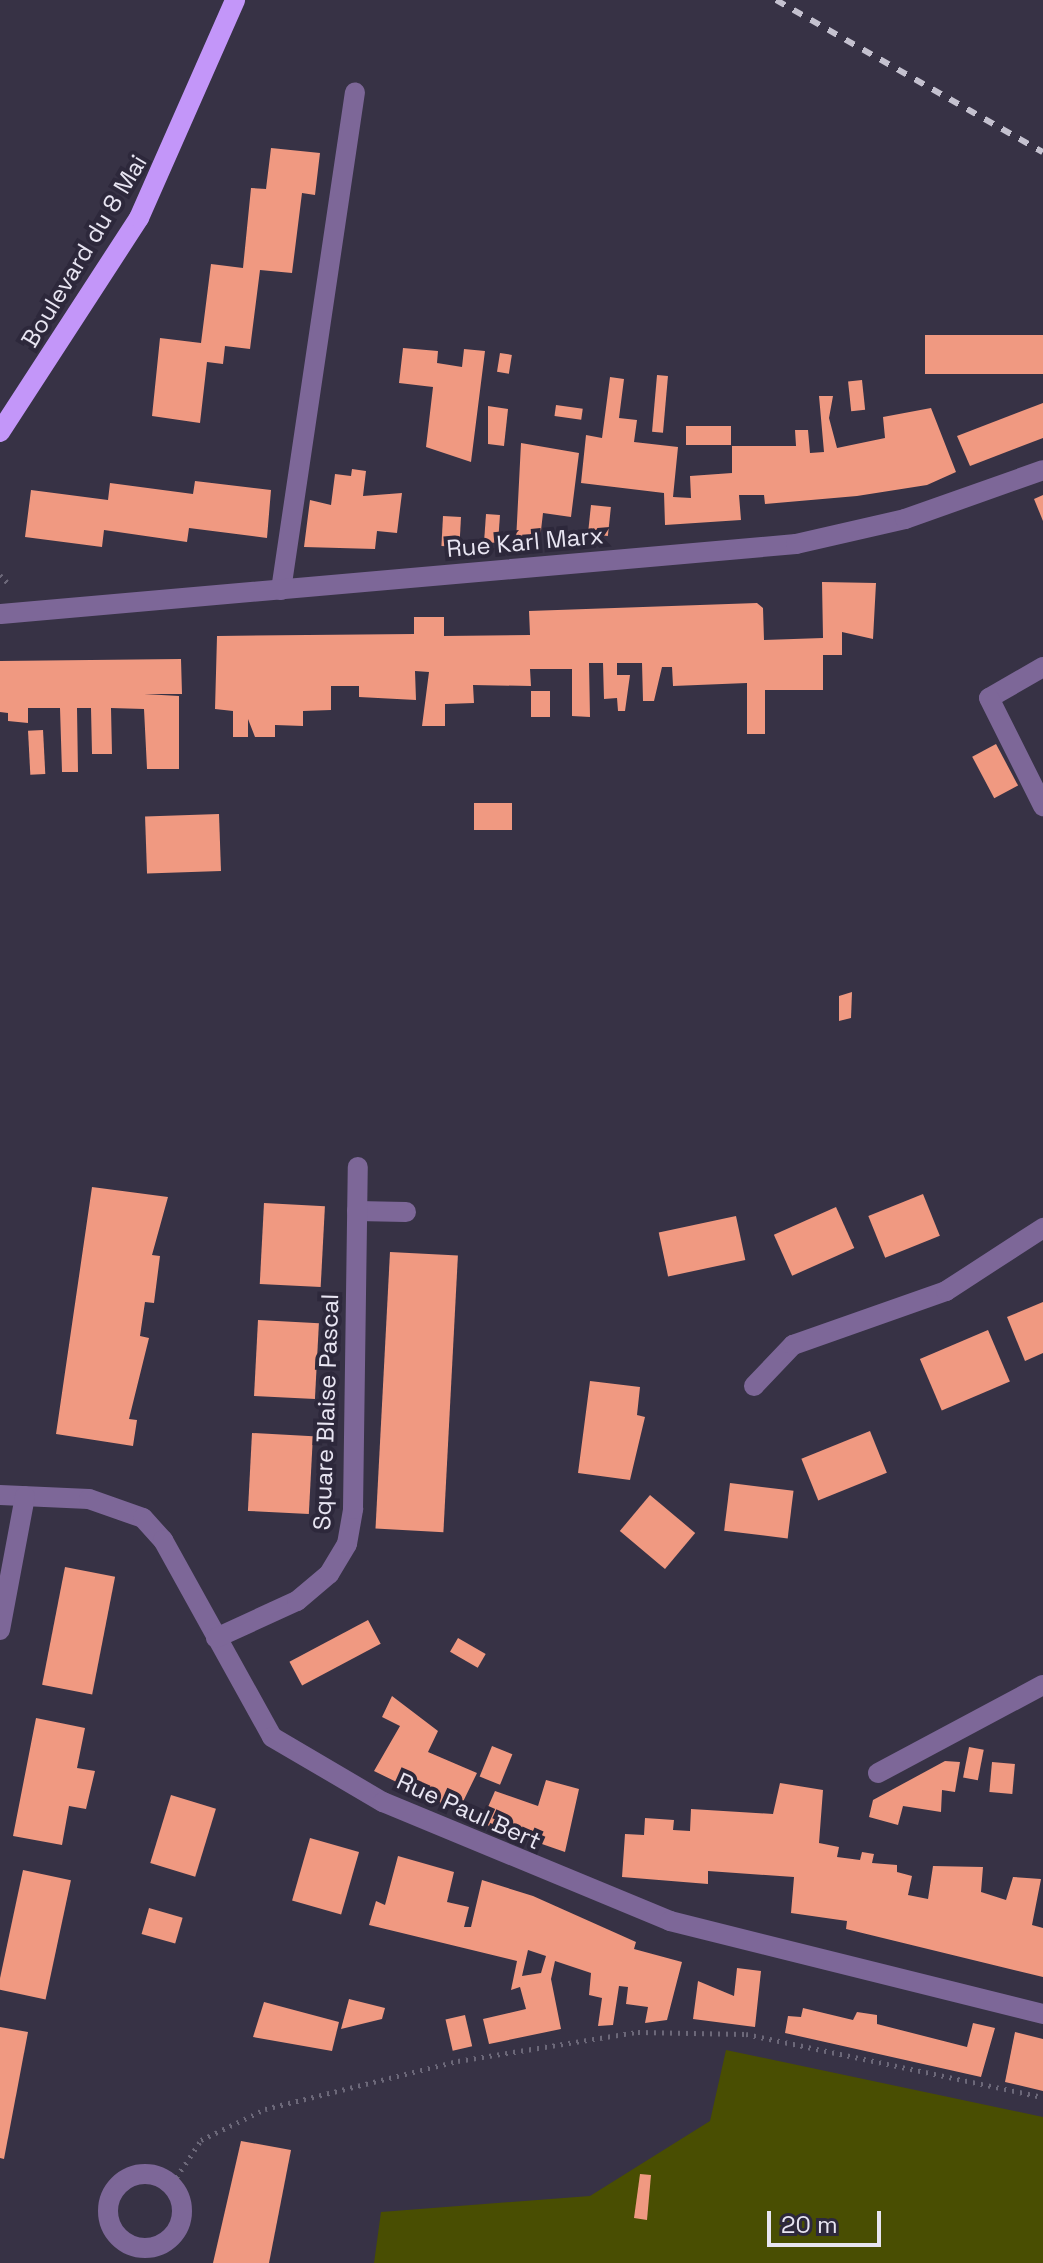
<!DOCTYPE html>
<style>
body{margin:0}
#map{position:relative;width:1043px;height:2263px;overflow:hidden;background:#373245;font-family:"Space Grotesk",sans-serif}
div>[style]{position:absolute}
.green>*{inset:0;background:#494e02}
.building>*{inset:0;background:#f09981;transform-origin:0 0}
.path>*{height:5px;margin-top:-2.5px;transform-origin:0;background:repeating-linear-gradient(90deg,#6c6879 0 2px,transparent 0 8px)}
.minor>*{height:20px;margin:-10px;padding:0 10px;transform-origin:10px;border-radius:10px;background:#7d6798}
.minor>.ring{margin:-10px;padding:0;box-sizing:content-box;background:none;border:20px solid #7d6798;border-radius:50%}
.major>*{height:20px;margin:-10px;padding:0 10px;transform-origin:10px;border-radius:10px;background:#c396f9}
.rail>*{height:6px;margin-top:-3px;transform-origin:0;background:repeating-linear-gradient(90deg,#c4c1cf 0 10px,transparent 0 20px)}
span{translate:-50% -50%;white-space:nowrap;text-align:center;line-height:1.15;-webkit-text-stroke:8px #2d283b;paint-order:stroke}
.street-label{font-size:24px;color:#e8e5f2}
.scale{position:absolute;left:767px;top:2211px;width:114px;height:36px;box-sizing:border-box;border:4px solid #e8e5f2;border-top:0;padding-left:10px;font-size:24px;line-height:28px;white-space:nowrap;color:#e8e5f2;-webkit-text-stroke:6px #2d283b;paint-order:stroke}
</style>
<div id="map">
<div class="green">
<i style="clip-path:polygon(726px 2050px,1043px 2117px,1043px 2263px,374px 2263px,381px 2212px,590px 2196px,710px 2121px)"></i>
</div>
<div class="building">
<i style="clip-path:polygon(271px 148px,320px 153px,315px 195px,302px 193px,292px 273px,260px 270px,250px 349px,225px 346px,223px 364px,207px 362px,200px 423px,152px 416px,160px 338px,201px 343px,211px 264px,243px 268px,251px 188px,266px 189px)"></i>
<i style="left:1043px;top:335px;width:39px;height:118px;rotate:90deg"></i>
<i style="clip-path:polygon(403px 348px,438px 351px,437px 363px,462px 367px,464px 349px,485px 351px,471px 462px,426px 447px,433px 387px,399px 383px)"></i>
<i style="left:500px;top:353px;width:12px;height:19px;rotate:9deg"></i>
<i style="left:657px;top:375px;width:11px;height:57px;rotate:5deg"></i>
<i style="clip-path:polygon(610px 377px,624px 379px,619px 418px,637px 420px,634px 442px,678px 447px,673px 497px,691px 498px,690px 476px,732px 473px,732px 446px,796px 446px,795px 430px,808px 430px,810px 453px,824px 452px,819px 396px,833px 396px,829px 418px,837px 448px,885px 438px,883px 417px,931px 408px,956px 472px,927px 485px,857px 496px,765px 504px,764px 495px,739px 495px,741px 520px,665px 525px,664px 493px,581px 483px,586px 435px,602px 438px)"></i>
<i style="left:862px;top:380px;width:30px;height:14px;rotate:84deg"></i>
<i style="clip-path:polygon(1043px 403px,1043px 438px,970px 466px,957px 436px)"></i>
<i style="left:556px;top:405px;width:27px;height:11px;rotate:8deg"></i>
<i style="clip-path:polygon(488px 406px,508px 409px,504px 446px,488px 444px)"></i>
<i style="left:686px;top:426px;width:45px;height:19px"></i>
<i style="clip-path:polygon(521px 443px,579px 453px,571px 517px,543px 513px,540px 539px,516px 541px)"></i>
<i style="clip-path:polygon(352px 469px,366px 471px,363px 496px,402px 493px,397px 533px,377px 531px,375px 549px,304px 547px,310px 500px,331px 505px,335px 474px,351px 476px)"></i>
<i style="clip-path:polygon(195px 481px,271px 490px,267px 538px,189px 528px,187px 542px,104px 530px,102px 547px,25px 537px,31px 490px,108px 500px,110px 483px,193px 494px)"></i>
<i style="clip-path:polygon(1043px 495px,1043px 521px,1034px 499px)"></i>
<i style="left:591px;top:505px;width:20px;height:29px;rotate:6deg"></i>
<i style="left:486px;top:514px;width:14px;height:28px;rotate:4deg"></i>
<i style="left:443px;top:516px;width:18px;height:30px;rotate:3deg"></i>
<i style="clip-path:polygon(822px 582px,876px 583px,873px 639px,842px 632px,842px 655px,823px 655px,823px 690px,765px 690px,765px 734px,747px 734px,747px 683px,673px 686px,672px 667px,662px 667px,654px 701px,643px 701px,642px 663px,617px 663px,617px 675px,630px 675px,625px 711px,618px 711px,617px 698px,604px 699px,603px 663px,589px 663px,590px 717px,572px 716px,572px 669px,530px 669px,531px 686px,473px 685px,474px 703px,445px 704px,445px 726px,422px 726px,429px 672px,415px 671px,416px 700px,359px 697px,359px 686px,331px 686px,331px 710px,303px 711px,303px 726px,275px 725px,275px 737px,255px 737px,248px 719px,248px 737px,233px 737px,233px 711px,215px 709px,217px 636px,414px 634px,414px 617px,444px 617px,444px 636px,530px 635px,529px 611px,757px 603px,763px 608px,764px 640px,823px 638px)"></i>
<i style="clip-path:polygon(181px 659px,182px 694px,144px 694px,179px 696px,179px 769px,147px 769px,144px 709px,111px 708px,112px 754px,92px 754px,91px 708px,77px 708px,78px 772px,62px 772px,60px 708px,28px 708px,28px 723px,8px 721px,8px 713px,0 712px,0 661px)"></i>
<i style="left:531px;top:691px;width:19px;height:26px"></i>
<i style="left:43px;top:730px;width:44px;height:15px;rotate:87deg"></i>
<i style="left:996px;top:744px;width:47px;height:27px;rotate:62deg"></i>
<i style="left:512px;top:803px;width:27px;height:38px;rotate:90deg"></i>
<i style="left:219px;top:814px;width:57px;height:74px;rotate:88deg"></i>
<i style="clip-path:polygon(852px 992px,851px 1018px,839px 1021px,839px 996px)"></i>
<i style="clip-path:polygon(92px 1187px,168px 1197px,152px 1255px,160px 1256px,154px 1303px,145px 1302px,140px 1336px,149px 1338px,129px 1419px,137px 1420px,133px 1446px,56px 1434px)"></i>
<i style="left:923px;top:1194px;width:45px;height:59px;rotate:68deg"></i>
<i style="left:264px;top:1203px;width:61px;height:81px;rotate:3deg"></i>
<i style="left:836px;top:1207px;width:45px;height:68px;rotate:66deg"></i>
<i style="left:736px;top:1216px;width:45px;height:79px;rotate:78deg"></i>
<i style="left:390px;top:1252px;width:68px;height:277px;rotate:3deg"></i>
<i style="clip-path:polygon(1043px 1302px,1043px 1353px,1025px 1361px,1007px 1317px)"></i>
<i style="left:258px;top:1320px;width:61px;height:76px;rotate:3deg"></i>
<i style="left:988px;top:1330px;width:56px;height:74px;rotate:67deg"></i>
<i style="clip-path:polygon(590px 1381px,640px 1387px,637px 1415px,645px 1417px,630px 1480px,578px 1473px)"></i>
<i style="left:870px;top:1431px;width:45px;height:74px;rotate:68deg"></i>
<i style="left:252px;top:1433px;width:61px;height:78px;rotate:3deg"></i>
<i style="left:730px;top:1483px;width:64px;height:48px;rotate:7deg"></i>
<i style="left:650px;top:1495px;width:59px;height:47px;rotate:40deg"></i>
<i style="left:65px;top:1567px;width:51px;height:120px;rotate:11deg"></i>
<i style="left:368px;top:1620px;width:27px;height:89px;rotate:62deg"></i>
<i style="left:458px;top:1638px;width:32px;height:16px;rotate:30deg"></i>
<i style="clip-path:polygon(392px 1696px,438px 1731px,428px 1752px,477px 1773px,458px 1812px,374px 1771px,400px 1726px,382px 1717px)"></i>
<i style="clip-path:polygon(36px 1718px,85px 1728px,77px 1768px,95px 1771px,86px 1809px,69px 1806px,62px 1845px,13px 1836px)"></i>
<i style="left:492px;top:1746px;width:22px;height:33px;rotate:22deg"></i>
<i style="left:969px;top:1747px;width:15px;height:31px;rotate:11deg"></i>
<i style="clip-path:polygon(945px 1761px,960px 1762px,955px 1792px,942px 1790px,941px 1812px,903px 1806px,898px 1825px,869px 1817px,873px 1800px)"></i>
<i style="left:992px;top:1762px;width:23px;height:30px;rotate:5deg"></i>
<i style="clip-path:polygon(546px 1780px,579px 1789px,565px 1852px,481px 1823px,495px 1791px,538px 1806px)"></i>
<i style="clip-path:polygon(780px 1783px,823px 1790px,819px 1843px,839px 1847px,837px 1857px,860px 1860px,862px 1852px,874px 1854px,872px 1863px,897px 1865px,897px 1872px,912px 1876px,908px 1895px,928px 1899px,933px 1866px,983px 1867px,981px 1892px,1006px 1900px,1013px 1877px,1041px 1879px,1032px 1925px,1043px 1928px,1043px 1977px,846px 1929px,847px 1921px,791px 1913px,794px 1877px,708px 1871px,708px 1884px,622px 1877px,625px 1834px,644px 1835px,645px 1818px,674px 1820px,673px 1830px,690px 1831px,691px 1809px,773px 1814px)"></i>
<i style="left:171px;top:1795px;width:47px;height:71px;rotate:17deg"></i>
<i style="left:310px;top:1838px;width:51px;height:65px;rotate:16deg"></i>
<i style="clip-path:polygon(evenodd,398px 1856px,454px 1872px,447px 1902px,469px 1907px,464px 1927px,471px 1927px,482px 1880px,533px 1896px,636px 1942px,634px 1949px,682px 1962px,667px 2020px,645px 2023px,648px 2007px,626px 2004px,628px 1987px,619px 1986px,613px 2025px,598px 2026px,602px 1998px,589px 1995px,591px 1973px,555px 1961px,551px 1979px,561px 2029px,489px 2044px,483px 2019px,526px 2009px,520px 1987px,511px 1990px,517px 1961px,369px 1925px,376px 1901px,385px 1905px,398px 1856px,528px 1950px,546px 1956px,541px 1973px,522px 1976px,528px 1950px)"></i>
<i style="left:23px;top:1870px;width:49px;height:122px;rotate:12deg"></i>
<i style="left:149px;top:1908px;width:35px;height:27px;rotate:16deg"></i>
<i style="clip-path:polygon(737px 1968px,761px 1971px,755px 2027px,693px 2019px,698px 1981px,734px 1996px)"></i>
<i style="clip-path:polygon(349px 1999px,385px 2008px,382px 2019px,341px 2029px)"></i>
<i style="clip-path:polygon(264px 2002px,339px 2022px,332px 2051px,253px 2037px)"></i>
<i style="clip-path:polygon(803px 2008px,853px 2020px,857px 2012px,877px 2015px,877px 2024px,967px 2047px,973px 2023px,995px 2028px,981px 2077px,785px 2033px,788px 2016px,801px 2017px)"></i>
<i style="left:465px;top:2015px;width:32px;height:20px;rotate:77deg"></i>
<i style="clip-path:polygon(0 2027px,28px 2032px,4px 2159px,0 2158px)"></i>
<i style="clip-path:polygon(1015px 2032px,1043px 2039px,1043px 2091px,1005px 2082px)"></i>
<i style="clip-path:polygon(241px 2141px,291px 2150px,269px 2263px,213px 2263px)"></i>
<i style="clip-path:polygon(640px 2174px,651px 2175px,647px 2220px,634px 2218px)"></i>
</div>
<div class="path">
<i style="left:0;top:575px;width:13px;rotate:45deg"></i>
<i style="left:172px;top:2184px;width:53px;rotate:-56.6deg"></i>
<i style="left:201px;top:2140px;width:71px;rotate:-25.8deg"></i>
<i style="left:265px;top:2109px;width:199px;rotate:-14deg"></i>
<i style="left:458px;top:2061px;width:182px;rotate:-9.2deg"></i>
<i style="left:638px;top:2032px;width:108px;rotate:1.1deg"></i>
<i style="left:746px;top:2034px;width:304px;rotate:12deg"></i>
</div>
<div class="minor">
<i style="left:281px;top:590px;width:503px;rotate:-81.55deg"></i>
<i style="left:1px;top:614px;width:798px;rotate:-5.03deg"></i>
<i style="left:796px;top:544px;width:112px;rotate:-12.9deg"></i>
<i style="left:905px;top:519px;width:146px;rotate:-19.5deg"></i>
<i style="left:1043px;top:667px;width:62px;rotate:150.1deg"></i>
<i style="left:989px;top:698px;width:121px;rotate:63.4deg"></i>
<i style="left:357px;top:1211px;width:49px;rotate:1.2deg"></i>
<i style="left:754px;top:1386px;width:57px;rotate:-46.4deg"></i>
<i style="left:793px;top:1345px;width:162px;rotate:-19.4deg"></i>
<i style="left:946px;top:1291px;width:116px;rotate:-33deg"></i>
<i style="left:0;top:1495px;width:89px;rotate:2.6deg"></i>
<i style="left:89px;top:1499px;width:57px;rotate:19.4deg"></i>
<i style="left:143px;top:1518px;width:30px;rotate:48deg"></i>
<i style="left:163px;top:1540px;width:225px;rotate:61deg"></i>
<i style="left:272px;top:1737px;width:129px;rotate:30.4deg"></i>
<i style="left:383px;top:1802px;width:311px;rotate:22.5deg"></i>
<i style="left:670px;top:1921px;width:384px;rotate:14deg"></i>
<i style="left:0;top:1630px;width:136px;rotate:-79.4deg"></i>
<i style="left:216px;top:1638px;width:89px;rotate:-24.6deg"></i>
<i style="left:297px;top:1601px;width:42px;rotate:-40.2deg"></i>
<i style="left:329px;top:1574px;width:35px;rotate:-59deg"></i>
<i style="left:347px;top:1544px;width:36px;rotate:-80deg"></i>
<i style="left:353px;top:1509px;width:342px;rotate:-89.2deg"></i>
<i style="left:878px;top:1773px;width:187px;rotate:-28.1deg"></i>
<i class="ring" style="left:108px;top:2174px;width:54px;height:54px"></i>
</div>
<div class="major">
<i style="left:0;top:432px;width:255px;rotate:-57deg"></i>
<i style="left:139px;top:218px;width:238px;rotate:-66.2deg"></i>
</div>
<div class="rail">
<i style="left:776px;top:0;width:307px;rotate:29.7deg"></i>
</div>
<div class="street-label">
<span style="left:84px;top:251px;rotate:-59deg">Boulevard du 8 Mai</span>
<span style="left:525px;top:542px;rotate:-5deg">Rue Karl Marx</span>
<span style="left:326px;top:1412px;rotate:-88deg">Square Blaise Pascal</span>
<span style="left:469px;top:1811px;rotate:24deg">Rue Paul Bert</span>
</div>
<div class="scale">20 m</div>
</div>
